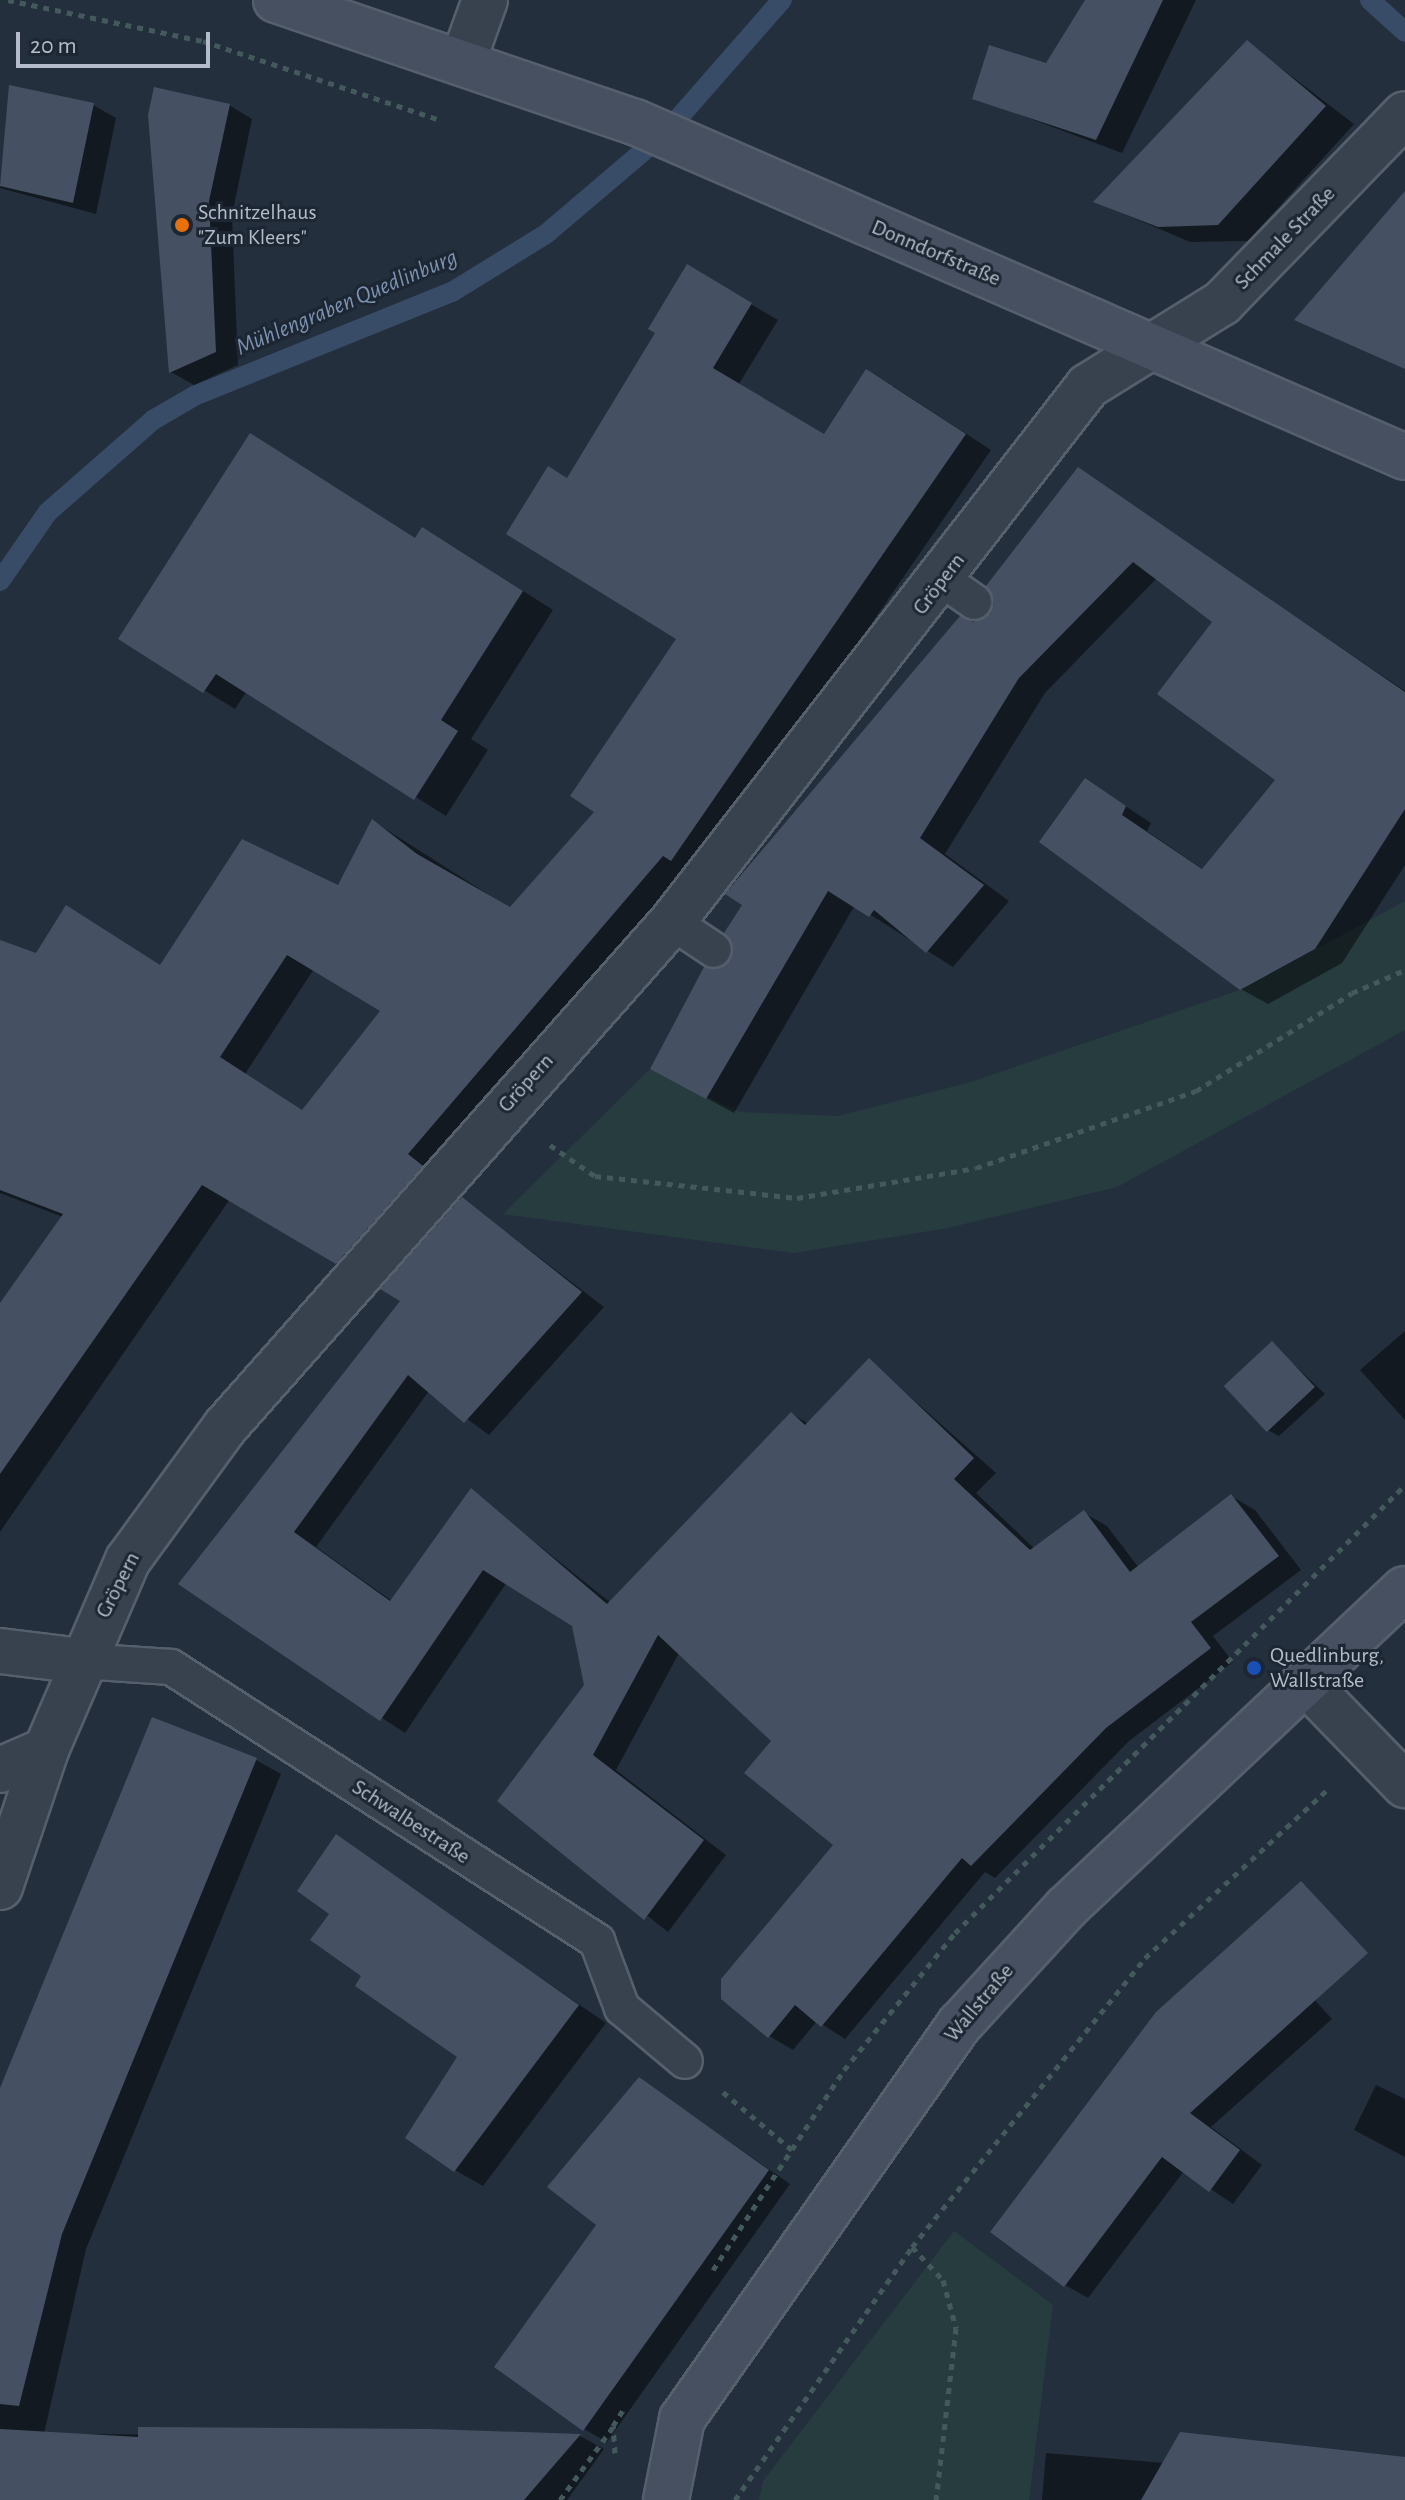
<!DOCTYPE html>
<meta charset="utf-8">
<style>
body{margin:0}
#map{position:relative;width:1405px;height:2500px;overflow:hidden;background:#242f3e;font-family:"Alegreya Sans",sans-serif}
div>[style]{position:absolute}
.green>*{inset:0;background:#263c3f}
.shadow>*{inset:0;background:#0007}
.stream>*{height:20px;margin:-10px;padding:0 10px;transform-origin:10px;border-radius:10px;background:#394c67}
.building>*{inset:0;background:#455162;transform-origin:0 0}
.path>*{height:5px;margin-top:-2.5px;transform-origin:0;background:repeating-linear-gradient(90deg,#44595c 0 6px,transparent 0 12px)}
.roads{filter:drop-shadow(2px 0 #565f6c) drop-shadow(-2px 0 #565f6c) drop-shadow(0 2px #565f6c) drop-shadow(0 -2px #565f6c)}
.service>*{height:34px;margin:-17px;padding:0 17px;transform-origin:17px;border-radius:17px;background:#38414e}
.minor>*{height:44px;margin:-22px;padding:0 22px;transform-origin:22px;border-radius:22px;background:#38414e}
.secondary>*{height:44px;margin:-22px;padding:0 22px;transform-origin:22px;border-radius:22px;background:#465061}
.dots>*{width:22px;height:22px;translate:-50% -50%;box-sizing:border-box;border:4px solid #1d2633;border-radius:50%}
span{translate:-50% -50%;white-space:nowrap;text-align:center;line-height:1.15;-webkit-text-stroke:6px #1d2633;paint-order:stroke}
.poi-label{font-size:22px;color:#b4bcc9}
.left{translate:0 -50%;text-align:left}
.street-label{font-size:22px;color:#b4bcc9}
.water-label{font-size:24px;color:#7c92b1;font-style:italic}
.scale{position:absolute;left:16px;top:32px;width:194px;height:36px;box-sizing:border-box;border:4px solid #b4bcc9;border-top:0;padding-left:10px;font-size:24px;line-height:28px;white-space:nowrap;color:#b4bcc9;-webkit-text-stroke:6px #1d2633;paint-order:stroke}
</style>
<div id="map">
<div class="green">
<i style="clip-path:polygon(1405px 901px,1405px 1030px,1117px 1187px,948px 1228px,794px 1253px,503px 1214px,650px 1069px,740px 1112px,838px 1116px,971px 1082px,1240px 990px)"></i>
<i style="clip-path:polygon(954px 2231px,1053px 2305px,1029px 2500px,759px 2500px,763px 2481px)"></i>
</div>
<div class="shadow">
<i style="clip-path:polygon(1092px 0,1196px 0,1122px 153px,975px 98px,1047px 66px)"></i>
<i style="clip-path:polygon(1247px 42px,1354px 124px,1248px 241px,1190px 242px,1096px 202px)"></i>
<i style="clip-path:polygon(11px 87px,93px 105px,116px 118px,96px 214px,0 188px)"></i>
<i style="clip-path:polygon(229px 105px,252px 119px,232px 215px,238px 365px,194px 385px,171px 372px)"></i>
<i style="clip-path:polygon(evenodd,687px 267px,778px 320px,739px 384px,825px 436px,893px 386px,991px 450px,699px 874px,364px 1277px,230px 1199px,0 1532px,0 1306px,63px 1217px,0 1193px,0 942px,37px 955px,161px 967px,339px 888px,373px 821px,511px 909px,597px 812px,679px 639px,568px 480px,658px 332px,687px 267px,314px 969px,383px 1010px,303px 1111px,245px 1074px,314px 969px)"></i>
<i style="clip-path:polygon(1079px 470px,1405px 691px,1405px 865px,1342px 963px,1268px 1004px,1241px 989px,1086px 780px,1151px 823px,1147px 831px,1204px 870px,1278px 780px,1215px 622px,1157px 578px,1045px 693px,945px 854px,1009px 901px,953px 967px,855px 905px,734px 1113px,679px 1083px,733px 962px,973px 624px,991px 616px)"></i>
<i style="clip-path:polygon(416px 539px,454px 547px,553px 610px,471px 739px,488px 750px,446px 816px,247px 691px,235px 709px,121px 639px)"></i>
<i style="clip-path:polygon(463px 1199px,604px 1307px,489px 1435px,429px 1391px,316px 1547px,392px 1601px,471px 1491px,611px 1603px,792px 1414px,809px 1424px,870px 1361px,996px 1473px,976px 1493px,1035px 1549px,1084px 1513px,1107px 1526px,1139px 1568px,1231px 1496px,1255px 1510px,1301px 1570px,1213px 1636px,1233px 1662px,1129px 1741px,995px 1878px,985px 1872px,845px 2039px,817px 2021px,793px 2050px,769px 2036px,836px 1845px,774px 1741px,679px 1653px,616px 1770px,726px 1855px,668px 1932px,499px 1800px,586px 1686px,574px 1625px,507px 1582px,405px 1733px,180px 1584px,403px 1301px)"></i>
<i style="clip-path:polygon(1405px 1331px,1405px 1420px,1360px 1370px)"></i>
<i style="clip-path:polygon(1272px 1344px,1325px 1394px,1279px 1436px,1268px 1430px)"></i>
<i style="clip-path:polygon(256px 1760px,281px 1774px,86px 2249px,44px 2434px,580px 2436px,604px 2449px,567px 2500px,0 2500px,0 2099px)"></i>
<i style="clip-path:polygon(337px 1837px,606px 2023px,483px 2186px,455px 2170px,460px 2057px,332px 1913px)"></i>
<i style="clip-path:polygon(1268px 1948px,1332px 2019px,1211px 2127px,1262px 2165px,1233px 2204px,1184px 2171px,1088px 2298px,1065px 2285px)"></i>
<i style="clip-path:polygon(640px 2079px,790px 2184px,607px 2442px,584px 2429px,599px 2225px)"></i>
<i style="clip-path:polygon(1376px 2085px,1405px 2099px,1405px 2157px,1354px 2130px)"></i>
<i style="clip-path:polygon(1046px 2453px,1165px 2463px,1405px 2460px,1405px 2500px,1042px 2500px)"></i>
</div>
<div class="stream">
<i style="left:1370px;top:0;width:47px;rotate:42.4deg"></i>
<i style="left:0;top:581px;width:84px;rotate:-55.2deg"></i>
<i style="left:48px;top:512px;width:140px;rotate:-41.2deg"></i>
<i style="left:153px;top:420px;width:48px;rotate:-30.3deg"></i>
<i style="left:194px;top:396px;width:278px;rotate:-22deg"></i>
<i style="left:452px;top:292px;width:110px;rotate:-31.7deg"></i>
<i style="left:546px;top:234px;width:160px;rotate:-40.4deg"></i>
<i style="left:668px;top:130px;width:173px;rotate:-48.8deg"></i>
</div>
<div class="building">
<i style="clip-path:polygon(1085px 0,1163px 0,1096px 140px,972px 99px,989px 45px,1046px 63px)"></i>
<i style="clip-path:polygon(1247px 40px,1326px 106px,1218px 225px,1158px 227px,1093px 202px)"></i>
<i style="clip-path:polygon(9px 85px,94px 103px,73px 203px,0 186px)"></i>
<i style="clip-path:polygon(154px 87px,230px 104px,209px 201px,216px 352px,169px 373px,148px 115px)"></i>
<i style="clip-path:polygon(1405px 191px,1405px 369px,1294px 320px)"></i>
<i style="clip-path:polygon(evenodd,687px 264px,752px 303px,713px 368px,824px 434px,866px 369px,966px 434px,671px 861px,663px 856px,408px 1154px,423px 1166px,336px 1264px,202px 1185px,0 1474px,0 1303px,63px 1214px,0 1190px,0 940px,36px 953px,66px 905px,160px 965px,242px 839px,338px 885px,372px 819px,417px 854px,510px 907px,594px 812px,570px 796px,676px 639px,506px 534px,548px 466px,567px 478px,655px 333px,648px 329px,687px 264px,287px 955px,380px 1011px,302px 1110px,220px 1057px,287px 955px)"></i>
<i style="clip-path:polygon(250px 433px,415px 538px,422px 527px,523px 591px,441px 720px,458px 731px,414px 800px,216px 674px,203px 693px,118px 639px)"></i>
<i style="clip-path:polygon(1078px 467px,1405px 692px,1405px 809px,1315px 949px,1240px 990px,1039px 842px,1085px 778px,1126px 806px,1122px 815px,1202px 869px,1275px 780px,1157px 694px,1212px 622px,1133px 562px,1019px 678px,920px 838px,984px 885px,926px 953px,874px 910px,869px 917px,828px 891px,706px 1099px,650px 1069px,704px 967px,731px 960px,724px 933px,742px 905px,725px 894px,960px 616px,973px 622px,990px 614px,994px 603px,986px 586px)"></i>
<i style="clip-path:polygon(462px 1197px,582px 1292px,464px 1423px,408px 1375px,294px 1532px,390px 1601px,471px 1488px,607px 1604px,791px 1412px,805px 1425px,869px 1358px,974px 1458px,954px 1479px,1030px 1550px,1084px 1510px,1130px 1572px,1231px 1494px,1279px 1556px,1191px 1622px,1211px 1648px,1106px 1728px,971px 1866px,962px 1858px,821px 2027px,795px 2005px,768px 2038px,721px 1999px,721px 1979px,833px 1845px,744px 1773px,771px 1741px,658px 1635px,593px 1755px,704px 1840px,644px 1920px,497px 1801px,584px 1685px,572px 1626px,483px 1570px,380px 1721px,178px 1584px,400px 1301px,380px 1289px)"></i>
<i style="left:1272px;top:1341px;width:63px;height:66px;rotate:47deg"></i>
<i style="clip-path:polygon(152px 1717px,257px 1758px,62px 2234px,19px 2406px,0 2404px,0 2088px)"></i>
<i style="clip-path:polygon(336px 1834px,579px 2005px,454px 2172px,405px 2138px,457px 2057px,355px 1986px,361px 1976px,310px 1940px,329px 1914px,297px 1891px)"></i>
<i style="clip-path:polygon(1301px 1881px,1368px 1953px,1190px 2113px,1240px 2150px,1209px 2192px,1162px 2157px,1064px 2287px,990px 2232px,1156px 2012px)"></i>
<i style="clip-path:polygon(639px 2077px,769px 2170px,583px 2431px,494px 2367px,596px 2225px,547px 2187px)"></i>
<i style="clip-path:polygon(138px 2427px,430px 2429px,581px 2434px,524px 2500px,0 2500px,0 2429px,138px 2437px)"></i>
<i style="clip-path:polygon(1180px 2432px,1405px 2457px,1405px 2500px,1141px 2500px)"></i>
</div>
<div class="path">
<i style="left:8px;top:0;width:199px;rotate:11.9deg"></i>
<i style="left:203px;top:41px;width:248px;rotate:18.4deg"></i>
<i style="left:550px;top:1145px;width:55px;rotate:34.6deg"></i>
<i style="left:595px;top:1176px;width:203px;rotate:6.2deg"></i>
<i style="left:797px;top:1198px;width:181px;rotate:-9.5deg"></i>
<i style="left:976px;top:1168px;width:233px;rotate:-19.3deg"></i>
<i style="left:1196px;top:1091px;width:184px;rotate:-32.1deg"></i>
<i style="left:1352px;top:993px;width:58px;rotate:-23.5deg"></i>
<i style="left:723px;top:2092px;width:90px;rotate:40deg"></i>
<i style="left:912px;top:2247px;width:45px;rotate:46.8deg"></i>
<i style="left:943px;top:2280px;width:50px;rotate:74.8deg"></i>
<i style="left:956px;top:2328px;width:173px;rotate:96.6deg"></i>
<i style="left:713px;top:2270px;width:239px;rotate:-56.8deg"></i>
<i style="left:844px;top:2070px;width:176px;rotate:-51deg"></i>
<i style="left:955px;top:1933px;width:635px;rotate:-44.87deg"></i>
<i style="left:615px;top:2453px;width:27px;rotate:-94deg"></i>
<i style="left:613px;top:2426px;width:19px;rotate:-58deg"></i>
<i style="left:560px;top:2500px;width:90px;rotate:-54deg"></i>
<i style="left:735px;top:2500px;width:309px;rotate:-55deg"></i>
<i style="left:912px;top:2247px;width:371px;rotate:-51.1deg"></i>
<i style="left:1145px;top:1958px;width:251px;rotate:-42.7deg"></i>
</div>
<div class="roads">
<div class="service">
<i style="left:943px;top:580px;width:38px;rotate:35deg"></i>
<i style="left:672px;top:922px;width:50px;rotate:33.7deg"></i>
<i style="left:81px;top:1661px;width:90px;rotate:3.8deg"></i>
<i style="left:171px;top:1667px;width:507px;rotate:32.75deg"></i>
<i style="left:597px;top:1941px;width:72px;rotate:69.5deg"></i>
<i style="left:622px;top:2008px;width:82px;rotate:40.1deg"></i>
</div>
<div class="minor">
<i style="left:463px;top:61px;width:65px;rotate:-70.2deg"></i>
<i style="left:0;top:1651px;width:82px;rotate:7deg"></i>
<i style="left:1307px;top:1684px;width:141px;rotate:45.9deg"></i>
<i style="left:0;top:1770px;width:50px;rotate:-23.5deg"></i>
<i style="left:0;top:1887px;width:145px;rotate:-71.4deg"></i>
<i style="left:46px;top:1750px;width:207px;rotate:-66.7deg"></i>
<i style="left:128px;top:1560px;width:165px;rotate:-53.9deg"></i>
<i style="left:225px;top:1427px;width:674px;rotate:-48.49deg"></i>
<i style="left:672px;top:922px;width:678px;rotate:-52.18deg"></i>
<i style="left:1088px;top:386px;width:158px;rotate:-31.8deg"></i>
<i style="left:1222px;top:303px;width:263px;rotate:-45.9deg"></i>
</div>
<div class="secondary">
<i style="left:276px;top:0;width:379px;rotate:18.8deg"></i>
<i style="left:635px;top:122px;width:840px;rotate:23.51deg"></i>
<i style="left:666px;top:2500px;width:83px;rotate:-78.8deg"></i>
<i style="left:682px;top:2419px;width:483px;rotate:-54.9deg"></i>
<i style="left:960px;top:2024px;width:157px;rotate:-47.6deg"></i>
<i style="left:1066px;top:1908px;width:465px;rotate:-43.3deg"></i>
</div>
</div>
<div class="dots">
<i style="left:182px;top:225px;background:#e8710a"></i>
<i style="left:1254px;top:1668px;background:#1a4fb4"></i>
</div>
<div class="poi-label">
<span class="left" style="left:198px;top:225px">Schnitzelhaus<br>"Zum Kleers"</span>
<span class="left" style="left:1270px;top:1668px">Quedlinburg,<br>Wallstraße</span>
</div>
<div class="street-label">
<span style="left:1285px;top:238px;rotate:-46deg">Schmale Straße</span>
<span style="left:936px;top:253px;rotate:23deg">Donndorfstraße</span>
<span style="left:939px;top:584px;rotate:-53deg">Gröpern</span>
<span style="left:526px;top:1083px;rotate:-48deg">Gröpern</span>
<span style="left:118px;top:1585px;rotate:-63deg">Gröpern</span>
<span style="left:411px;top:1822px;rotate:33deg">Schwalbestraße</span>
<span style="left:979px;top:2003px;rotate:-50deg">Wallstraße</span>
</div>
<div class="water-label">
<span style="left:347px;top:303px;rotate:-23deg">Mühlengraben Quedlinburg</span>
</div>
<div class="scale">20 m</div>
</div>
